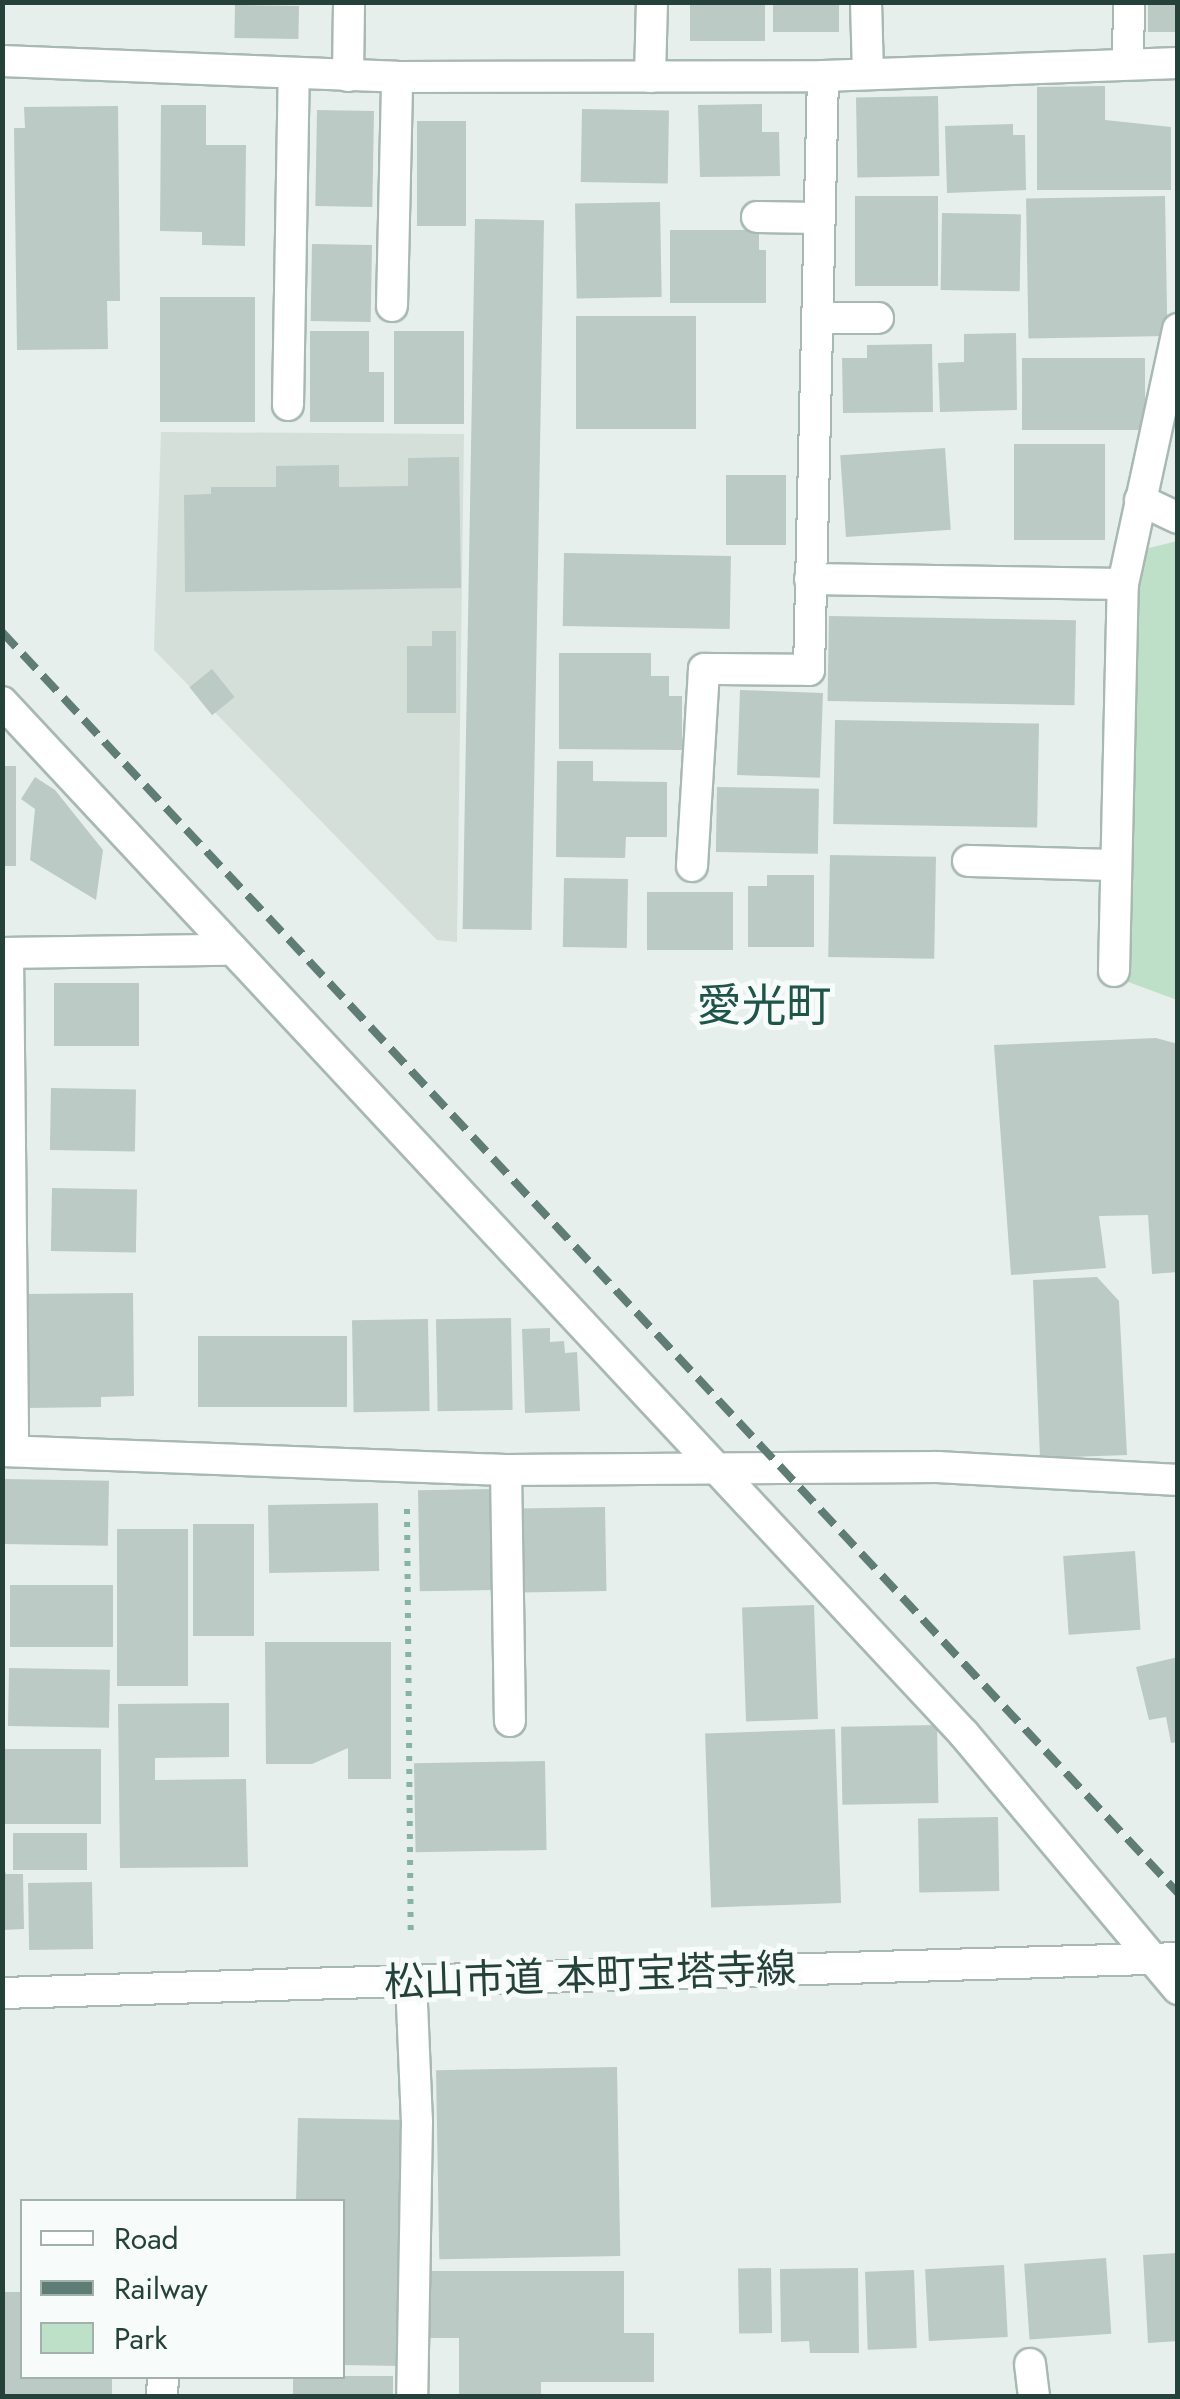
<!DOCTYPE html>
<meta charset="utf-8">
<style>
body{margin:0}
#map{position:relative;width:1180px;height:2399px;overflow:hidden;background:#e6efeb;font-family:Jost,"Noto Sans JP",sans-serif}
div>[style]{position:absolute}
.built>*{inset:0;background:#d4dfda}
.green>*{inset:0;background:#bfe0c8}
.building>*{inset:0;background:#bbcac4;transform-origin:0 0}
.path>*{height:6px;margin-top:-3px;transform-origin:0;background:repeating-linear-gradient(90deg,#86b3a5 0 5px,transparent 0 13px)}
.roads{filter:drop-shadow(2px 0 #a8b8b2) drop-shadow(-2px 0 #a8b8b2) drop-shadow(0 2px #a8b8b2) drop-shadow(0 -2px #a8b8b2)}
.street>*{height:30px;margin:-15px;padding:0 15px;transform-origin:15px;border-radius:15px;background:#fff}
.rail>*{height:8px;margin-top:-4px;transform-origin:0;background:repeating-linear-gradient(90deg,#5f7d75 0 20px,transparent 0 30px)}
span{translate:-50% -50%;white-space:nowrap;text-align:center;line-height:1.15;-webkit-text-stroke:10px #f7fbf9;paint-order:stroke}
.street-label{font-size:40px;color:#24423a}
.quarter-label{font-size:45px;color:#1f5548}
.frame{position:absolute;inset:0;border:5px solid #24423a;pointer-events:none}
.legend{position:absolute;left:20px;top:2199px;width:325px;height:180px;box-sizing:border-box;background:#f7fbf9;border:2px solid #a3b1ad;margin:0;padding:12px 18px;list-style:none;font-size:30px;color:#24423a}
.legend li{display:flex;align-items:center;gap:20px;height:50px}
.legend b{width:50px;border:2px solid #a3b1ad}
</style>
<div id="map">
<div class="built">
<i style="clip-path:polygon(161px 432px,464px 434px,457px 942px,437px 940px,154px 650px)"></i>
</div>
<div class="green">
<i style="clip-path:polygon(1177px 541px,1177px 1000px,1123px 980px,1138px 589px,1145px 549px)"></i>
</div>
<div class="building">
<i style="left:690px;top:2px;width:75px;height:39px"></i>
<i style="left:773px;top:2px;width:66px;height:30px"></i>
<i style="left:1148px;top:2px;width:30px;height:30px"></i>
<i style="left:235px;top:5px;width:64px;height:33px;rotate:1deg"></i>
<i style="clip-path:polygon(1105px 86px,1105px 120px,1171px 127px,1171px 190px,1037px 190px,1037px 87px)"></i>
<i style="left:938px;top:96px;width:80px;height:82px;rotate:89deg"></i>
<i style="clip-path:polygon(762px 104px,762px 132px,779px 132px,780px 176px,700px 177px,698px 105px)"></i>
<i style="clip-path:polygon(161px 105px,206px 105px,206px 145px,246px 145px,245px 246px,202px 245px,202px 232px,160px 231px)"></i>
<i style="clip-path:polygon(118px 106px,120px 301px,107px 301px,108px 349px,17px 350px,14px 128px,25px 128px,24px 107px)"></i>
<i style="left:582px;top:109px;width:87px;height:73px;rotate:1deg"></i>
<i style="left:317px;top:110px;width:57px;height:96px;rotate:1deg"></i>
<i style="left:417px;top:121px;width:49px;height:105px"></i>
<i style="clip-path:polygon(1013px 124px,1013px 135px,1025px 135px,1026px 190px,947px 193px,945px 126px)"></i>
<i style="left:855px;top:196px;width:83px;height:90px"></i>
<i style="left:1165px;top:196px;width:140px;height:139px;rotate:89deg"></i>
<i style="left:660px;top:202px;width:95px;height:85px;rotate:89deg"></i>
<i style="left:942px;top:213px;width:79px;height:77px;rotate:1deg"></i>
<i style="left:475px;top:219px;width:69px;height:710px;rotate:1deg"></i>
<i style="clip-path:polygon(670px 230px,759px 230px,759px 250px,766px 250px,766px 303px,670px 303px)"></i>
<i style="left:312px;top:244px;width:60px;height:77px;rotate:1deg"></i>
<i style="left:255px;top:297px;width:125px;height:95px;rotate:90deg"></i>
<i style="left:696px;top:316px;width:113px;height:120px;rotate:90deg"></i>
<i style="clip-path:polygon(310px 331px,369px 331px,369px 372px,384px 372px,384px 422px,310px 422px)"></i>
<i style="left:394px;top:331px;width:70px;height:93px"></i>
<i style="clip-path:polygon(1016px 333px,1017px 410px,940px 412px,938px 363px,964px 362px,964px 334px)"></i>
<i style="clip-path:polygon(932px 344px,933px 412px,843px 413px,842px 358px,867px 358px,867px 345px)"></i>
<i style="left:1145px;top:358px;width:72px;height:123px;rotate:90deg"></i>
<i style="left:1105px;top:444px;width:96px;height:91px;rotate:90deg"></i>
<i style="left:945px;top:448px;width:82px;height:105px;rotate:86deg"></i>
<i style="clip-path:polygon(459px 457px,461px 588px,185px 592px,184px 495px,211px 494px,211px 487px,276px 487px,276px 466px,339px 465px,339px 487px,408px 486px,408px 458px)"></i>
<i style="left:726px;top:475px;width:60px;height:70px"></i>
<i style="left:564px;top:553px;width:167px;height:73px;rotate:1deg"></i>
<i style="left:829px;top:616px;width:247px;height:85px;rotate:1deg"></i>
<i style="clip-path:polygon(432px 631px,456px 631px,456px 713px,407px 713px,407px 646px,432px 646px)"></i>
<i style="clip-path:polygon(559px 653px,651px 653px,651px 676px,669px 676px,669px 696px,682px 696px,682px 750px,559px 749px)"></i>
<i style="left:212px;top:669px;width:36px;height:29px;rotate:51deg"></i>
<i style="left:740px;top:690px;width:83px;height:85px;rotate:2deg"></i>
<i style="left:835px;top:720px;width:204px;height:104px;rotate:1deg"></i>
<i style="clip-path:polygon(557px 761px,593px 761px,593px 781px,667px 782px,667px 837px,626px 837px,625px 858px,556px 857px)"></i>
<i style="left:2px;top:766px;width:14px;height:100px"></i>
<i style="clip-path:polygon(35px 777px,55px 790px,103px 850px,96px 900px,30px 860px,35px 809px,21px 799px)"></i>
<i style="left:717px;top:787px;width:102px;height:65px;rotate:1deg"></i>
<i style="left:830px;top:855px;width:106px;height:102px;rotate:1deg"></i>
<i style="clip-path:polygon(767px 875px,814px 875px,814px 947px,748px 947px,748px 886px,767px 886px)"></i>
<i style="left:564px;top:878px;width:64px;height:69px;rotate:1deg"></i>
<i style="left:647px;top:892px;width:86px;height:58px"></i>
<i style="left:54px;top:983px;width:85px;height:63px"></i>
<i style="clip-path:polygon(1156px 1038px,1178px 1044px,1178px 1272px,1152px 1274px,1148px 1215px,1099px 1216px,1106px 1268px,1011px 1275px,994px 1045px)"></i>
<i style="left:51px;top:1088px;width:85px;height:62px;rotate:1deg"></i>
<i style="left:52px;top:1188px;width:85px;height:63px;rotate:1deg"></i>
<i style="clip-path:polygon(1097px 1277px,1119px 1301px,1127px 1455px,1040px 1458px,1033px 1280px)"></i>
<i style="clip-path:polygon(133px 1293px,134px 1396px,101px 1397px,101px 1407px,26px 1408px,25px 1294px)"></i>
<i style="left:511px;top:1318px;width:92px;height:75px;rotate:89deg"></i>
<i style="left:428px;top:1319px;width:92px;height:76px;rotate:89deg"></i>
<i style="clip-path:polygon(550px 1328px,550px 1342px,564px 1341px,565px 1353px,577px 1352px,580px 1411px,525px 1413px,522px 1329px)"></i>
<i style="left:198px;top:1336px;width:149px;height:71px"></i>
<i style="left:4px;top:1479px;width:105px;height:65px;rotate:1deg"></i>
<i style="left:494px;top:1489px;width:101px;height:76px;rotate:89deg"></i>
<i style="left:378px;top:1503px;width:68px;height:110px;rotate:89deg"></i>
<i style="left:605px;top:1507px;width:84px;height:85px;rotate:89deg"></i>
<i style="left:193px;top:1524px;width:61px;height:112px"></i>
<i style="left:117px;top:1529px;width:71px;height:157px"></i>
<i style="left:1135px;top:1551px;width:79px;height:72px;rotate:86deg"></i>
<i style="left:10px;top:1585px;width:103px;height:62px"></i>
<i style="left:814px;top:1605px;width:114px;height:72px;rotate:88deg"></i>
<i style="clip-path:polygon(265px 1642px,391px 1642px,391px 1779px,348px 1779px,348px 1748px,312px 1764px,266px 1764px)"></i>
<i style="clip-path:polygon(1178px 1657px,1178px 1742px,1171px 1743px,1166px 1717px,1149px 1720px,1136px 1667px)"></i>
<i style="left:9px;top:1668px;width:101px;height:58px;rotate:1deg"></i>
<i style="clip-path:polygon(229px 1703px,229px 1757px,155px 1758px,155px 1780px,246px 1779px,248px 1867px,120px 1868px,118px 1704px)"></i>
<i style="left:937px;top:1725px;width:78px;height:96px;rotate:89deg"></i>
<i style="left:835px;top:1729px;width:174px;height:130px;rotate:88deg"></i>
<i style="left:2px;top:1749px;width:99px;height:75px"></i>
<i style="left:545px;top:1761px;width:89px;height:131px;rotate:89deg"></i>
<i style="left:998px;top:1817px;width:74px;height:80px;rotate:89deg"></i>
<i style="left:87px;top:1833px;width:37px;height:74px;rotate:90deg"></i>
<i style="clip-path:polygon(2px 1865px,6px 1874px,23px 1874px,24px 1929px,2px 1930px)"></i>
<i style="left:92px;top:1882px;width:67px;height:64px;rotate:89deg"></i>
<i style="left:617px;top:2067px;width:189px;height:181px;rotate:89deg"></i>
<i style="clip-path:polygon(298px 2118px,407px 2120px,402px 2366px,342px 2365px,342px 2202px,296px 2202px)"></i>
<i style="clip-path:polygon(1178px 2253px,1178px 2341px,1148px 2343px,1143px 2255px)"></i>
<i style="left:1106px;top:2258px;width:76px;height:82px;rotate:86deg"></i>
<i style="left:1004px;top:2265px;width:72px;height:79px;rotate:87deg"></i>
<i style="left:771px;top:2268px;width:65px;height:33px;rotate:89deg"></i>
<i style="clip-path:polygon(858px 2268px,859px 2353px,810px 2353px,809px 2341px,781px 2342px,780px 2269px)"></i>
<i style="left:914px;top:2270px;width:78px;height:49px;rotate:88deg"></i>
<i style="clip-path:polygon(426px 2271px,624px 2271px,624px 2333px,654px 2333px,654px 2382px,541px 2382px,541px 2396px,459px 2396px,459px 2338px,426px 2338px)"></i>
<i style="clip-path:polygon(2px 2292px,22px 2292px,22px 2376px,112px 2376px,112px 2396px,2px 2396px)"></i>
<i style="left:293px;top:2376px;width:100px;height:20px"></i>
</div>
<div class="path">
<i style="left:407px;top:1509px;width:427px;rotate:89.5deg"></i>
</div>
<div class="roads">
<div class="street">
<i style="left:866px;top:2px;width:72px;rotate:88.4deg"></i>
<i style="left:2px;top:61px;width:395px;rotate:2.3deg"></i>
<i style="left:397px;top:77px;width:426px;rotate:-0.1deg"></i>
<i style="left:823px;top:76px;width:355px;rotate:-2.1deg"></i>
<i style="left:1128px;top:63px;width:61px;rotate:-89.1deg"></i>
<i style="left:348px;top:76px;width:74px;rotate:-89.2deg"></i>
<i style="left:650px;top:77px;width:75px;rotate:-88.5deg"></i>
<i style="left:757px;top:217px;width:62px;rotate:0.9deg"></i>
<i style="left:392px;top:306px;width:229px;rotate:-88.7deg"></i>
<i style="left:817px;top:318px;width:61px"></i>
<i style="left:288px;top:405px;width:330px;rotate:-89deg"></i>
<i style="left:1140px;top:500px;width:42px;rotate:25.3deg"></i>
<i style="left:810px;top:579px;width:313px;rotate:0.9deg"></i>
<i style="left:2px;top:702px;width:1411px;rotate:47.01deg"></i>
<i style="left:964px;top:1734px;width:333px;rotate:50deg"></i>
<i style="left:968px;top:861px;width:147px;rotate:1.6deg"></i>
<i style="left:692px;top:866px;width:197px;rotate:-86.5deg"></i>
<i style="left:704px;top:669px;width:105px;rotate:0.5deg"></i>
<i style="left:809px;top:670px;width:594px;rotate:-88.65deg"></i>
<i style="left:2px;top:953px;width:226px;rotate:-0.8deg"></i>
<i style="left:8px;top:954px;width:497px;rotate:89.4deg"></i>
<i style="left:1114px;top:971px;width:387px;rotate:-88.7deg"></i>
<i style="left:1123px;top:584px;width:261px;rotate:-77.8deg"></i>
<i style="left:2px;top:1451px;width:504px;rotate:2.16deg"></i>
<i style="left:506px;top:1470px;width:432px;rotate:-0.4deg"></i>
<i style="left:938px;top:1467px;width:240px;rotate:3.1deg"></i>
<i style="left:506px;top:1470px;width:251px;rotate:89.1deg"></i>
<i style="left:411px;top:1980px;width:141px;rotate:87.6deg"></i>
<i style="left:417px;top:2121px;width:275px;rotate:91deg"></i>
<i style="left:2px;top:1993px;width:1177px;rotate:-1.7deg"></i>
<i style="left:1030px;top:2364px;width:32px;rotate:83deg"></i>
<i style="left:162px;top:2396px;width:20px;rotate:-87deg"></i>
</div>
</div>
<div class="rail">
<i style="left:2px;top:632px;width:1724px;rotate:47deg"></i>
</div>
<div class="street-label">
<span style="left:590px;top:1975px;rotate:-2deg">松山市道 本町宝塔寺線</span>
</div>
<div class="quarter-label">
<span style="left:764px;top:1006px">愛光町</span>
</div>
<div class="frame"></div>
<ul class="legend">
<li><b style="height:12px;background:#fff"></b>Road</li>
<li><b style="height:12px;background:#5f7d75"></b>Railway</li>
<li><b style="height:28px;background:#bfe0c8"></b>Park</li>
</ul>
</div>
